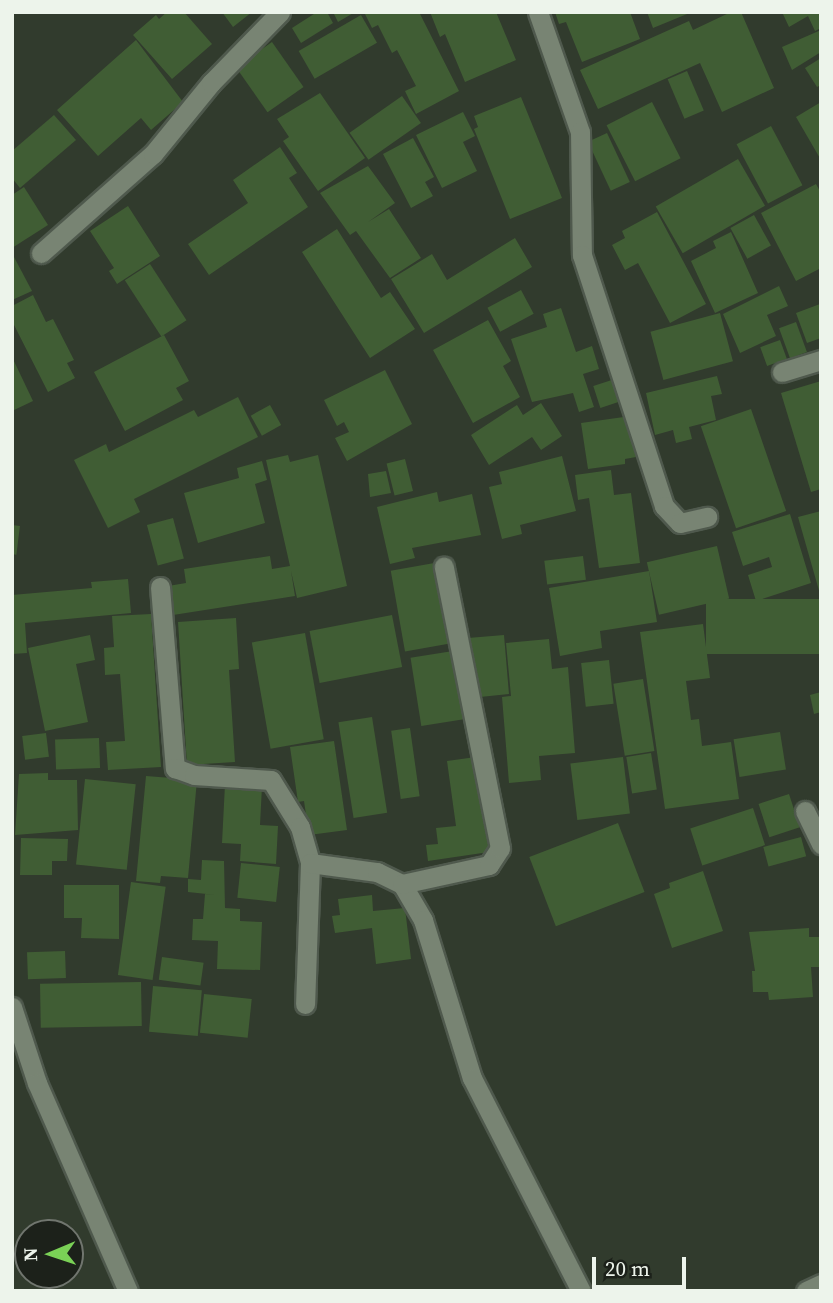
<!DOCTYPE html>
<style>
body{margin:0}
#map{position:relative;width:833px;height:1303px;overflow:hidden;background:#313b2d;font-family:"Source Serif 4",serif}
div>[style]{position:absolute}
.building>*{inset:0;background:#405d34;transform-origin:0 0}
.roads{filter:drop-shadow(2px 0 #4f594d) drop-shadow(-2px 0 #4f594d) drop-shadow(0 2px #4f594d) drop-shadow(0 -2px #4f594d)}
.minor>*{height:19px;margin:-9.5px;padding:0 9.5px;transform-origin:9.5px;border-radius:9.5px;background:#788473}
span{translate:-50% -50%;white-space:nowrap;text-align:center;line-height:1.15;-webkit-text-stroke:5px #1c211a;paint-order:stroke}
.frame{position:absolute;inset:0;border:14px solid #edf4eb;pointer-events:none}
.north{position:absolute;left:14px;top:1219px;width:70px;height:70px;box-sizing:border-box;background:#1c211a;border:2px solid #70756e;border-radius:50%;rotate:268deg;font-size:19px;font-weight:700;line-height:28px;text-align:center;color:#edf4eb}
.north::after{content:'';display:block;margin:auto;width:24px;height:32px;background:#7ad156;clip-path:polygon(50% 0,100% 100%,50% 72%,0 100%)}
.scale{position:absolute;left:592px;top:1257px;width:94px;height:32px;box-sizing:border-box;border:4px solid #edf4eb;border-top:0;padding-left:9px;font-size:21px;line-height:24px;white-space:nowrap;color:#edf4eb;-webkit-text-stroke:5px #1c211a;paint-order:stroke}
</style>
<div id="map">
<div class="building">
<i style="clip-path:polygon(167px 12px,184px 12px,212px 44px,172px 79px,133px 35px,156px 15px,159px 19px)"></i>
<i style="clip-path:polygon(222px 12px,252px 12px,233px 27px)"></i>
<i style="clip-path:polygon(317px 12px,327px 12px,333px 23px,301px 43px,292px 28px)"></i>
<i style="clip-path:polygon(333px 12px,355px 12px,338px 22px)"></i>
<i style="clip-path:polygon(364px 12px,419px 12px,459px 91px,416px 114px,405px 91px,416px 86px,397px 50px,392px 53px,378px 25px,372px 28px)"></i>
<i style="clip-path:polygon(430px 12px,496px 12px,516px 60px,465px 82px,445px 34px,440px 37px)"></i>
<i style="clip-path:polygon(555px 12px,630px 12px,640px 39px,582px 62px,566px 22px,559px 24px)"></i>
<i style="clip-path:polygon(647px 12px,692px 12px,653px 28px)"></i>
<i style="clip-path:polygon(731px 12px,741px 12px,774px 88px,722px 112px,700px 63px,598px 109px,580px 70px,689px 21px,693px 30px)"></i>
<i style="clip-path:polygon(782px 12px,821px 12px,821px 28px,815px 31px,808px 16px,789px 27px)"></i>
<i style="left:361px;top:15px;width:32px;height:72px;rotate:60deg"></i>
<i style="clip-path:polygon(821px 30px,821px 52px,792px 70px,782px 47px)"></i>
<i style="clip-path:polygon(136px 40px,183px 102px,151px 130px,141px 118px,98px 156px,57px 110px)"></i>
<i style="left:272px;top:42px;width:55px;height:44px;rotate:55deg"></i>
<i style="clip-path:polygon(821px 58px,821px 85px,817px 87px,805px 68px)"></i>
<i style="left:687px;top:71px;width:43px;height:21px;rotate:67deg"></i>
<i style="clip-path:polygon(320px 93px,365px 158px,318px 191px,283px 141px,289px 137px,277px 119px)"></i>
<i style="left:402px;top:96px;width:33px;height:64px;rotate:55deg"></i>
<i style="clip-path:polygon(521px 97px,562px 198px,510px 219px,474px 129px,478px 127px,474px 116px)"></i>
<i style="left:652px;top:102px;width:63px;height:51px;rotate:63deg"></i>
<i style="clip-path:polygon(821px 102px,821px 160px,796px 117px)"></i>
<i style="clip-path:polygon(463px 112px,475px 136px,463px 142px,477px 171px,442px 188px,416px 135px)"></i>
<i style="clip-path:polygon(54px 115px,76px 140px,20px 188px,12px 178px,12px 151px)"></i>
<i style="left:771px;top:126px;width:67px;height:39px;rotate:62deg"></i>
<i style="left:607px;top:133px;width:54px;height:21px;rotate:65deg"></i>
<i style="clip-path:polygon(413px 138px,434px 177px,425px 182px,433px 196px,411px 208px,383px 154px)"></i>
<i style="clip-path:polygon(280px 147px,297px 173px,289px 178px,308px 207px,209px 275px,188px 244px,248px 203px,233px 180px)"></i>
<i style="left:738px;top:159px;width:54px;height:95px;rotate:60deg"></i>
<i style="clip-path:polygon(368px 166px,395px 203px,368px 222px,389px 209px,421px 258px,390px 278px,356px 231px,350px 235px,320px 193px)"></i>
<i style="clip-path:polygon(816px 184px,821px 193px,821px 273px,819px 269px,796px 281px,761px 213px)"></i>
<i style="clip-path:polygon(24px 187px,48px 225px,12px 248px,12px 195px)"></i>
<i style="clip-path:polygon(128px 206px,160px 256px,117px 284px,109px 271px,114px 268px,90px 231px)"></i>
<i style="clip-path:polygon(657px 212px,706px 304px,670px 323px,638px 263px,625px 270px,612px 245px,625px 238px,622px 231px)"></i>
<i style="left:754px;top:215px;width:35px;height:27px;rotate:61deg"></i>
<i style="clip-path:polygon(337px 229px,381px 298px,390px 292px,415px 329px,370px 358px,302px 252px)"></i>
<i style="clip-path:polygon(731px 232px,758px 293px,715px 313px,691px 261px,716px 248px,713px 241px)"></i>
<i style="clip-path:polygon(515px 238px,532px 267px,424px 333px,391px 279px,432px 254px,447px 280px)"></i>
<i style="clip-path:polygon(14px 257px,32px 291px,12px 300px,12px 258px)"></i>
<i style="left:150px;top:264px;width:67px;height:30px;rotate:57deg"></i>
<i style="clip-path:polygon(779px 286px,788px 306px,767px 315px,776px 336px,740px 353px,723px 314px)"></i>
<i style="left:521px;top:290px;width:27px;height:38px;rotate:62deg"></i>
<i style="clip-path:polygon(33px 295px,46px 322px,53px 319px,74px 360px,67px 363px,75px 378px,48px 392px,12px 321px,12px 306px)"></i>
<i style="clip-path:polygon(820px 304px,821px 338px,807px 343px,796px 313px)"></i>
<i style="clip-path:polygon(561px 308px,576px 352px,592px 346px,599px 369px,583px 374px,594px 407px,579px 412px,573px 393px,532px 402px,511px 339px,547px 327px,543px 314px)"></i>
<i style="left:720px;top:313px;width:50px;height:72px;rotate:75deg"></i>
<i style="clip-path:polygon(488px 320px,511px 361px,503px 366px,520px 397px,473px 423px,433px 350px)"></i>
<i style="left:796px;top:322px;width:32px;height:18px;rotate:70deg"></i>
<i style="clip-path:polygon(164px 335px,189px 381px,176px 388px,183px 400px,125px 431px,94px 372px)"></i>
<i style="left:780px;top:340px;width:20px;height:21px;rotate:70deg"></i>
<i style="clip-path:polygon(12px 357px,33px 401px,12px 411px)"></i>
<i style="clip-path:polygon(385px 370px,412px 424px,347px 461px,335px 438px,349px 432px,344px 422px,337px 426px,324px 400px)"></i>
<i style="clip-path:polygon(717px 376px,722px 394px,711px 396px,716px 420px,689px 427px,692px 439px,676px 443px,673px 430px,655px 435px,646px 393px)"></i>
<i style="left:618px;top:378px;width:23px;height:26px;rotate:72deg"></i>
<i style="clip-path:polygon(821px 381px,821px 489px,811px 492px,781px 393px)"></i>
<i style="clip-path:polygon(238px 397px,258px 437px,134px 499px,140px 512px,108px 528px,74px 460px,106px 444px,109px 452px,194px 410px,198px 417px)"></i>
<i style="clip-path:polygon(541px 403px,562px 436px,541px 450px,532px 437px,489px 465px,471px 435px,517px 405px,523px 415px)"></i>
<i style="left:270px;top:405px;width:23px;height:22px;rotate:61deg"></i>
<i style="left:751px;top:409px;width:108px;height:53px;rotate:71deg"></i>
<i style="clip-path:polygon(631px 416px,636px 457px,625px 459px,625px 464px,588px 469px,581px 423px)"></i>
<i style="clip-path:polygon(288px 455px,290px 462px,318px 455px,347px 586px,297px 598px,291px 571px,295px 596px,173px 615px,168px 586px,186px 583px,184px 569px,270px 556px,272px 569px,290px 566px,266px 460px)"></i>
<i style="clip-path:polygon(562px 456px,576px 511px,520px 525px,522px 534px,502px 539px,489px 487px,502px 484px,499px 472px)"></i>
<i style="left:405px;top:459px;width:33px;height:19px;rotate:76deg"></i>
<i style="clip-path:polygon(262px 461px,267px 480px,255px 484px,265px 523px,198px 543px,184px 493px,239px 478px,237px 468px)"></i>
<i style="clip-path:polygon(611px 470px,614px 495px,631px 493px,640px 563px,599px 568px,589px 498px,578px 500px,575px 475px)"></i>
<i style="clip-path:polygon(386px 471px,391px 493px,370px 497px,368px 474px)"></i>
<i style="clip-path:polygon(437px 492px,439px 502px,472px 494px,481px 535px,412px 548px,415px 558px,390px 564px,377px 507px)"></i>
<i style="clip-path:polygon(821px 511px,821px 594px,820px 594px,798px 517px)"></i>
<i style="clip-path:polygon(790px 514px,811px 583px,756px 601px,748px 575px,772px 567px,769px 557px,743px 566px,732px 532px)"></i>
<i style="left:173px;top:518px;width:42px;height:27px;rotate:75deg"></i>
<i style="left:12px;top:525px;width:8px;height:29px;rotate:7deg"></i>
<i style="left:717px;top:546px;width:54px;height:72px;rotate:77deg"></i>
<i style="left:583px;top:556px;width:24px;height:39px;rotate:83deg"></i>
<i style="left:440px;top:562px;width:82px;height:50px;rotate:80deg"></i>
<i style="clip-path:polygon(649px 571px,657px 622px,600px 631px,602px 648px,560px 656px,549px 588px)"></i>
<i style="clip-path:polygon(128px 579px,131px 613px,25px 623px,27px 653px,12px 654px,12px 595px,92px 588px,91px 582px)"></i>
<i style="left:821px;top:599px;width:55px;height:115px;rotate:90deg"></i>
<i style="clip-path:polygon(151px 614px,161px 767px,108px 770px,106px 742px,125px 741px,120px 674px,105px 675px,104px 648px,114px 647px,112px 616px)"></i>
<i style="left:392px;top:615px;width:53px;height:84px;rotate:79deg"></i>
<i style="clip-path:polygon(236px 618px,239px 669px,229px 670px,235px 762px,187px 765px,178px 622px)"></i>
<i style="clip-path:polygon(703px 624px,710px 678px,686px 681px,691px 720px,699px 719px,702px 746px,731px 742px,739px 799px,665px 809px,640px 632px)"></i>
<i style="left:305px;top:633px;width:108px;height:54px;rotate:80deg"></i>
<i style="clip-path:polygon(90px 635px,95px 660px,76px 664px,88px 722px,45px 731px,28px 648px)"></i>
<i style="clip-path:polygon(504px 635px,509px 694px,480px 697px,477px 672px,471px 672px,468px 638px)"></i>
<i style="clip-path:polygon(549px 639px,552px 669px,568px 667px,575px 753px,539px 756px,541px 780px,509px 783px,502px 697px,511px 696px,506px 643px)"></i>
<i style="left:453px;top:651px;width:69px;height:43px;rotate:81deg"></i>
<i style="left:609px;top:660px;width:44px;height:28px;rotate:84deg"></i>
<i style="left:643px;top:679px;width:73px;height:30px;rotate:81deg"></i>
<i style="clip-path:polygon(821px 692px,821px 712px,814px 714px,810px 695px)"></i>
<i style="left:372px;top:717px;width:97px;height:34px;rotate:81deg"></i>
<i style="left:410px;top:728px;width:69px;height:19px;rotate:82deg"></i>
<i style="left:780px;top:732px;width:38px;height:47px;rotate:81deg"></i>
<i style="left:46px;top:733px;width:24px;height:24px;rotate:83deg"></i>
<i style="left:99px;top:738px;width:30px;height:44px;rotate:88deg"></i>
<i style="clip-path:polygon(334px 741px,347px 830px,309px 835px,304px 801px,298px 802px,290px 747px)"></i>
<i style="left:651px;top:753px;width:37px;height:25px;rotate:81deg"></i>
<i style="clip-path:polygon(476px 757px,489px 852px,428px 861px,426px 845px,438px 844px,436px 828px,456px 826px,447px 761px)"></i>
<i style="left:623px;top:757px;width:57px;height:53px;rotate:83deg"></i>
<i style="clip-path:polygon(48px 773px,48px 780px,77px 780px,78px 830px,15px 835px,19px 774px)"></i>
<i style="clip-path:polygon(146px 776px,197px 780px,188px 878px,161px 876px,160px 883px,136px 881px)"></i>
<i style="left:85px;top:779px;width:51px;height:86px;rotate:6deg"></i>
<i style="clip-path:polygon(225px 784px,262px 786px,260px 825px,278px 826px,276px 864px,240px 861px,241px 844px,222px 843px)"></i>
<i style="left:789px;top:794px;width:35px;height:32px;rotate:72deg"></i>
<i style="left:753px;top:808px;width:39px;height:66px;rotate:72deg"></i>
<i style="left:618px;top:823px;width:74px;height:95px;rotate:69deg"></i>
<i style="left:801px;top:837px;width:20px;height:39px;rotate:75deg"></i>
<i style="clip-path:polygon(21px 838px,68px 839px,67px 861px,52px 861px,52px 875px,20px 875px)"></i>
<i style="clip-path:polygon(202px 860px,224px 861px,225px 908px,240px 909px,240px 921px,262px 922px,260px 970px,217px 969px,218px 941px,192px 940px,193px 919px,203px 919px,205px 894px,216px 895px,188px 892px,188px 879px,201px 880px)"></i>
<i style="left:241px;top:863px;width:39px;height:35px;rotate:6deg"></i>
<i style="clip-path:polygon(703px 871px,723px 931px,672px 948px,654px 894px,670px 888px,669px 883px)"></i>
<i style="left:131px;top:882px;width:35px;height:94px;rotate:8deg"></i>
<i style="clip-path:polygon(64px 885px,119px 885px,119px 939px,81px 938px,82px 918px,64px 918px)"></i>
<i style="clip-path:polygon(372px 895px,373px 911px,405px 908px,411px 959px,376px 964px,372px 928px,335px 933px,332px 916px,340px 915px,338px 899px)"></i>
<i style="clip-path:polygon(809px 928px,809px 937px,819px 937px,821px 967px,811px 967px,813px 997px,769px 1000px,768px 992px,753px 992px,752px 971px,755px 971px,749px 932px)"></i>
<i style="left:65px;top:951px;width:27px;height:38px;rotate:88deg"></i>
<i style="left:162px;top:957px;width:42px;height:23px;rotate:8deg"></i>
<i style="left:141px;top:982px;width:44px;height:101px;rotate:89deg"></i>
<i style="left:153px;top:986px;width:49px;height:46px;rotate:5deg"></i>
<i style="left:204px;top:994px;width:48px;height:39px;rotate:6deg"></i>
</div>
<div class="roads">
<div class="minor">
<i style="left:538px;top:12px;width:127px;rotate:70.7deg"></i>
<i style="left:580px;top:132px;width:123px;rotate:89.1deg"></i>
<i style="left:582px;top:255px;width:264px;rotate:71.9deg"></i>
<i style="left:664px;top:506px;width:23px;rotate:47deg"></i>
<i style="left:680px;top:523px;width:28px;rotate:-13deg"></i>
<i style="left:41px;top:253px;width:149px;rotate:-41.5deg"></i>
<i style="left:153px;top:154px;width:92px;rotate:-50.8deg"></i>
<i style="left:211px;top:83px;width:99px;rotate:-45.8deg"></i>
<i style="left:782px;top:372px;width:41px;rotate:-17.1deg"></i>
<i style="left:160px;top:587px;width:182px;rotate:85.3deg"></i>
<i style="left:175px;top:768px;width:20px;rotate:20deg"></i>
<i style="left:194px;top:775px;width:77px;rotate:3.7deg"></i>
<i style="left:271px;top:780px;width:55px;rotate:58.3deg"></i>
<i style="left:300px;top:827px;width:37px;rotate:74deg"></i>
<i style="left:310px;top:863px;width:141px;rotate:92deg"></i>
<i style="left:805px;top:811px;width:37px;rotate:64deg"></i>
<i style="left:310px;top:863px;width:68px;rotate:7.7deg"></i>
<i style="left:377px;top:872px;width:28px;rotate:26deg"></i>
<i style="left:402px;top:884px;width:42px;rotate:59.7deg"></i>
<i style="left:423px;top:920px;width:165px;rotate:72.8deg"></i>
<i style="left:472px;top:1078px;width:239px;rotate:62.9deg"></i>
<i style="left:402px;top:884px;width:89px;rotate:-12.3deg"></i>
<i style="left:489px;top:865px;width:20px;rotate:-57deg"></i>
<i style="left:500px;top:848px;width:287px;rotate:-101.3deg"></i>
<i style="left:12px;top:1007px;width:80px;rotate:71.8deg"></i>
<i style="left:37px;top:1083px;width:227px;rotate:66.4deg"></i>
<i style="left:806px;top:1291px;width:17px;rotate:-25deg"></i>
</div>
</div>
<div class="frame"></div>
<div class="north">N</div>
<div class="scale">20 m</div>
</div>
